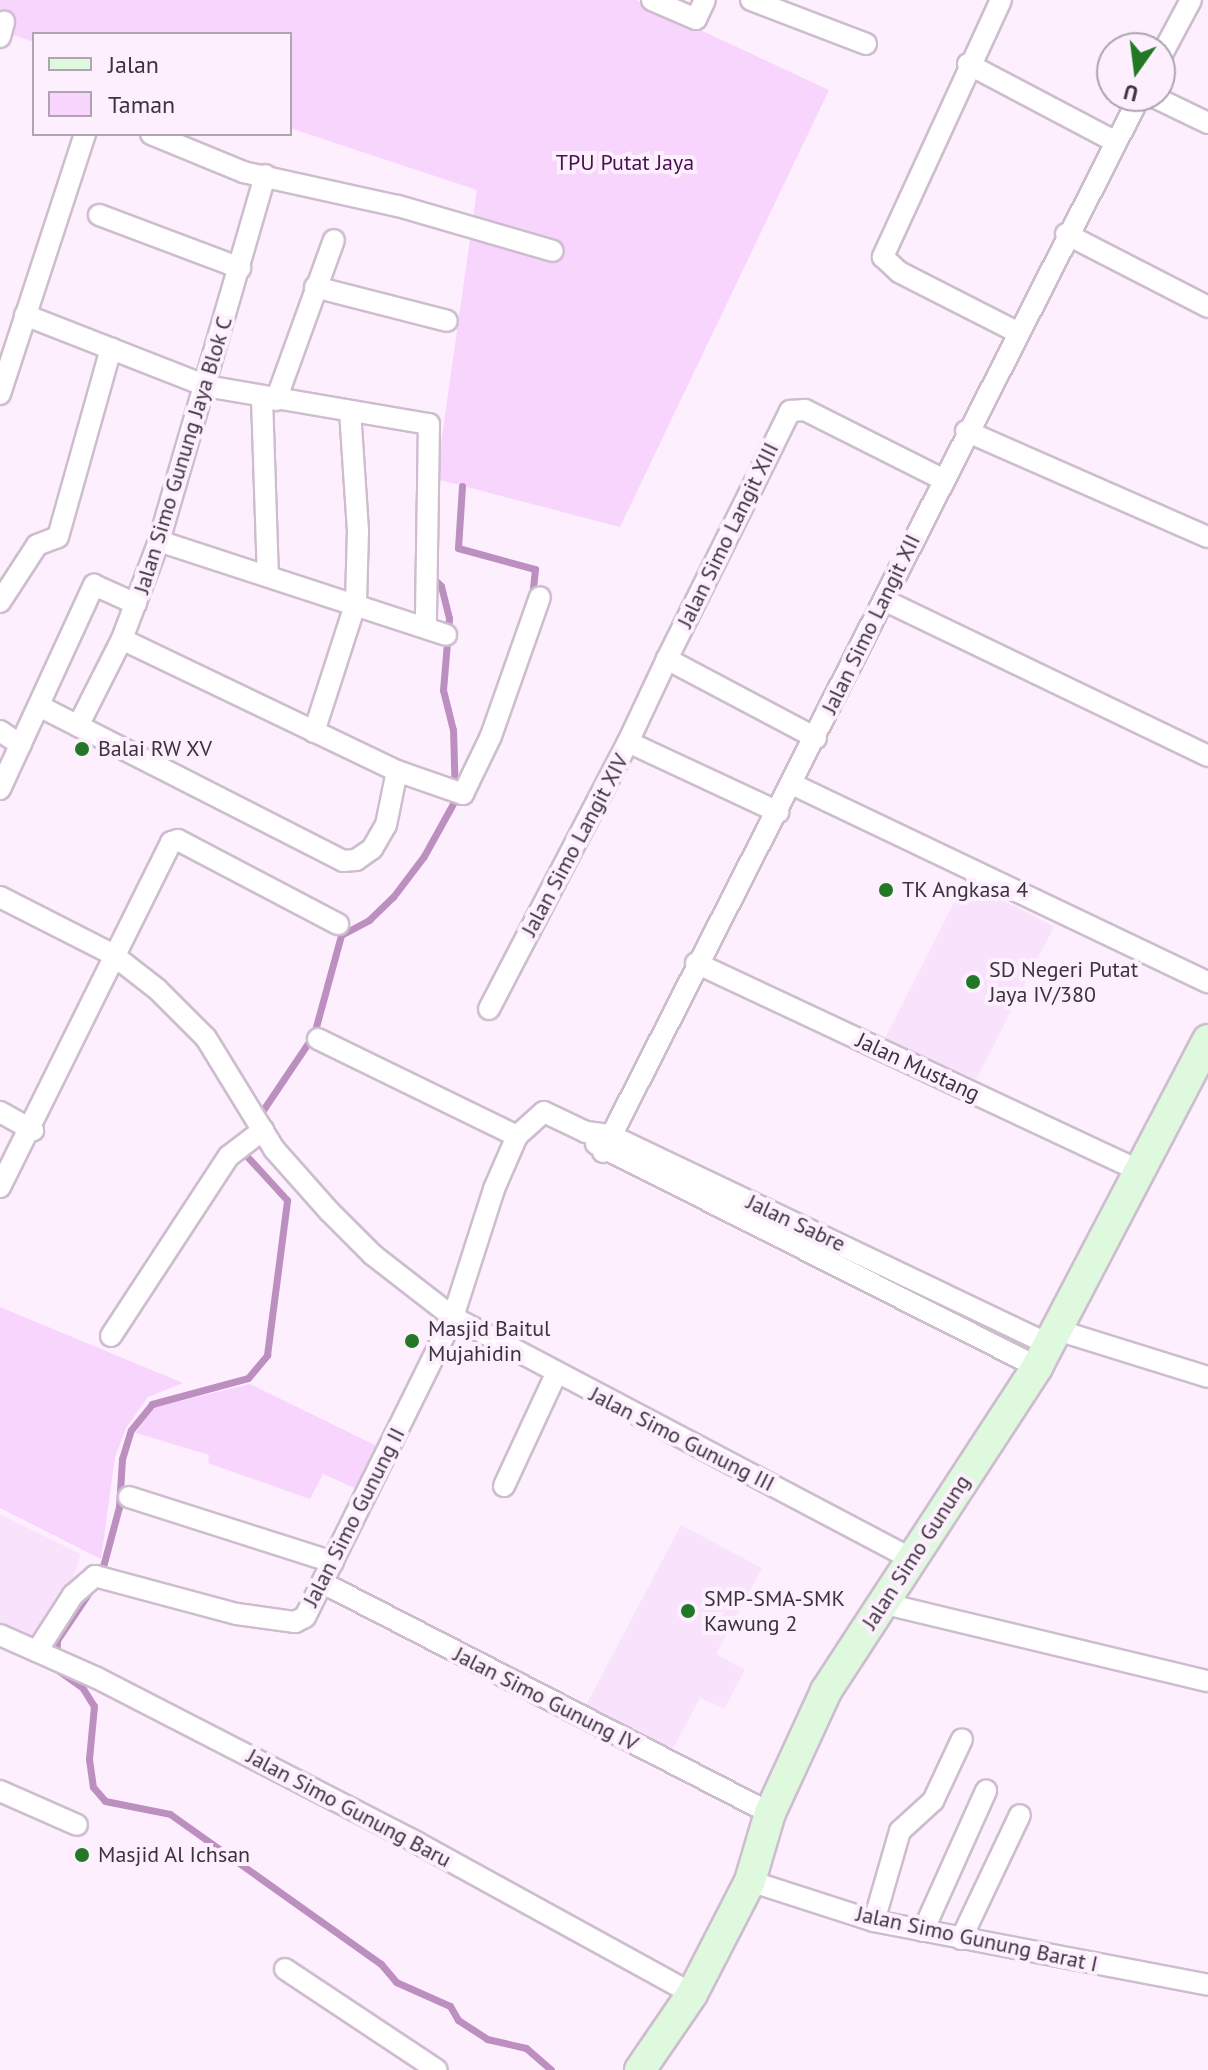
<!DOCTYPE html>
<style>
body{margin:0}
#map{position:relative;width:1208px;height:2070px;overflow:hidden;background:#fdeffe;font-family:"PT Sans",sans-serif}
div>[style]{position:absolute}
.built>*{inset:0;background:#f9e2fc;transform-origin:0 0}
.green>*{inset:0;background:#f8d5fc}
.stream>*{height:7px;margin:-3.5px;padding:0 3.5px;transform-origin:3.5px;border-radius:3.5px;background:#bc8fc0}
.roads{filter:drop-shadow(2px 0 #cdbdcf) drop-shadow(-2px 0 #cdbdcf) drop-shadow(0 2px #cdbdcf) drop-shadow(0 -2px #cdbdcf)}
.minor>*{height:20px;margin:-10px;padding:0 10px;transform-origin:10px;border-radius:10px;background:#fff}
.secondary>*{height:30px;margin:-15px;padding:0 15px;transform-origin:15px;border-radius:15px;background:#dff9de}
.dots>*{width:22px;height:22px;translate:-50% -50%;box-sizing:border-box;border:4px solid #fdeffe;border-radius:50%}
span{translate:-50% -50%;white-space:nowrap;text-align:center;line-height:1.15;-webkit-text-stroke:8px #fdeffe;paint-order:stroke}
.park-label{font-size:22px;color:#47104e}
.street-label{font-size:22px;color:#3b343c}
.poi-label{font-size:22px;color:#3b343c}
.left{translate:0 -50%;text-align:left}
.legend{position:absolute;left:32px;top:32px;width:260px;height:104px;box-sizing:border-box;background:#fdeffe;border:2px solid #afa4b0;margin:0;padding:10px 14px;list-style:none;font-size:24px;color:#3b343c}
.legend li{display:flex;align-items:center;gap:16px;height:40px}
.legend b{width:40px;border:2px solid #afa4b0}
.north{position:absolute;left:1096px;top:32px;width:80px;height:80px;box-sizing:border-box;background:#fdeffe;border:2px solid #afa4b0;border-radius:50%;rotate:194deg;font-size:22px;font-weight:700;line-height:32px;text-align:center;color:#3b343c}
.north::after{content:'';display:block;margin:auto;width:28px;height:36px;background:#227825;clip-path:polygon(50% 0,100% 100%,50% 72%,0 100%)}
</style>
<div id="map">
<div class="built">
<i style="left:965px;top:881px;width:100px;height:175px;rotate:27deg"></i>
<i style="clip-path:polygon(0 1514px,81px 1554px,69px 1591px,35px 1646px,0 1630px)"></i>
<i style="clip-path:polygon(681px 1525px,762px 1568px,716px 1654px,745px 1670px,724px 1709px,700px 1698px,668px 1758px,582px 1713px)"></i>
</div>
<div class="green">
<i style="clip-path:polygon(0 0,636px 0,829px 90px,620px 527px,436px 479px,477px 190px,290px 128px,290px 34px,34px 34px,34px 42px,0 31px)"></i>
<i style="clip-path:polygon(0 1307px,183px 1383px,148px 1397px,126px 1428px,115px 1457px,101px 1559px,0 1508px)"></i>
<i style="clip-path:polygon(250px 1384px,383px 1449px,361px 1491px,323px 1474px,310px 1499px,208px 1463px,209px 1455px,136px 1433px,152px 1408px)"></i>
</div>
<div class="stream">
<i style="left:462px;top:486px;width:62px;rotate:93.7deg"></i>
<i style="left:458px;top:548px;width:80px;rotate:15.3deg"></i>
<i style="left:535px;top:569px;width:28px;rotate:96deg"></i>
<i style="left:259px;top:1116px;width:99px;rotate:-56.1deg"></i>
<i style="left:314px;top:1034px;width:103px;rotate:-74.7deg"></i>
<i style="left:341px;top:935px;width:32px;rotate:-28deg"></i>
<i style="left:369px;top:920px;width:33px;rotate:-44deg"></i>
<i style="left:393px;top:897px;width:51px;rotate:-52.9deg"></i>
<i style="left:424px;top:856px;width:64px;rotate:-61deg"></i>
<i style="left:455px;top:800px;width:70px;rotate:-91.6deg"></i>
<i style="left:453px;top:730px;width:41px;rotate:-104deg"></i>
<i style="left:443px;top:690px;width:72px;rotate:-85.2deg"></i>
<i style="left:449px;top:618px;width:33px;rotate:-104deg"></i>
<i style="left:441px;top:586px;width:13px;rotate:-135deg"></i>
<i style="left:101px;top:1574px;width:69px;rotate:-75deg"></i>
<i style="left:119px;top:1507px;width:48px;rotate:-86.4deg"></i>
<i style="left:122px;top:1459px;width:30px;rotate:-73deg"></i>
<i style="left:131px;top:1430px;width:33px;rotate:-51deg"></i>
<i style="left:152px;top:1404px;width:99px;rotate:-15.2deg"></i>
<i style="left:248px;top:1378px;width:30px;rotate:-50deg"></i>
<i style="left:267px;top:1355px;width:156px;rotate:-82.6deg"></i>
<i style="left:287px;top:1200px;width:65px;rotate:-132.5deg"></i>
<i style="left:56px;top:1656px;width:16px;rotate:-86deg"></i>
<i style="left:57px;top:1640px;width:59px;rotate:-56deg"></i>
<i style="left:56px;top:1669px;width:32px;rotate:35deg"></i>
<i style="left:82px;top:1687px;width:22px;rotate:58deg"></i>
<i style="left:94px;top:1706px;width:53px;rotate:95.4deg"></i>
<i style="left:89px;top:1759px;width:28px;rotate:82deg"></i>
<i style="left:93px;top:1787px;width:18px;rotate:49deg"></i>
<i style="left:105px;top:1801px;width:66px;rotate:11.3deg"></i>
<i style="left:170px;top:1814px;width:259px;rotate:35.4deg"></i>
<i style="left:381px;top:1964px;width:23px;rotate:50deg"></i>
<i style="left:396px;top:1982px;width:59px;rotate:24deg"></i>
<i style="left:450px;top:2006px;width:16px;rotate:60deg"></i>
<i style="left:458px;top:2020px;width:35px;rotate:33deg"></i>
<i style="left:487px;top:2039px;width:40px;rotate:13deg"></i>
<i style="left:526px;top:2048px;width:33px;rotate:41deg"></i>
</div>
<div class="roads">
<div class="minor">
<i style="left:652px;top:0;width:48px;rotate:23.4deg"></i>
<i style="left:696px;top:19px;width:21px;rotate:-65deg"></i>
<i style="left:751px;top:0;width:123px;rotate:20.9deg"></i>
<i style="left:1001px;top:0;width:283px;rotate:114.7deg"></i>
<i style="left:883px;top:257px;width:22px;rotate:43deg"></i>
<i style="left:899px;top:272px;width:132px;rotate:27deg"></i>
<i style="left:0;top:37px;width:16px;rotate:-75deg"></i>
<i style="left:1160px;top:58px;width:66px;rotate:-61.9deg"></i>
<i style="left:968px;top:64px;width:167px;rotate:27.8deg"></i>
<i style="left:1152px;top:96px;width:62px;rotate:25.7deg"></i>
<i style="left:151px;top:134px;width:100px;rotate:22.4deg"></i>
<i style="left:243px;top:172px;width:159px;rotate:12.4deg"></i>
<i style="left:398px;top:206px;width:161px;rotate:16.2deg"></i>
<i style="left:99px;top:215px;width:151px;rotate:20.6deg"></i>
<i style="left:1066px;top:234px;width:160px;rotate:27.2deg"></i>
<i style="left:315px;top:287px;width:136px;rotate:14.4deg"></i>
<i style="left:25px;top:315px;width:194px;rotate:21.4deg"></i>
<i style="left:206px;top:386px;width:226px;rotate:9.7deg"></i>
<i style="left:429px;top:424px;width:202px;rotate:90.9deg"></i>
<i style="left:0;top:394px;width:274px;rotate:-71.9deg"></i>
<i style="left:262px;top:398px;width:177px;rotate:88.1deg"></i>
<i style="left:276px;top:400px;width:170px;rotate:-70.1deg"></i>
<i style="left:966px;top:431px;width:264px;rotate:23.7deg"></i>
<i style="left:159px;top:541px;width:302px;rotate:18.1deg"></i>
<i style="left:884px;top:600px;width:360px;rotate:25.7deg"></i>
<i style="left:0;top:602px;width:68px;rotate:-57deg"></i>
<i style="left:37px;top:545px;width:22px;rotate:-21deg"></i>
<i style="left:58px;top:537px;width:196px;rotate:-74.3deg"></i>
<i style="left:41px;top:707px;width:339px;rotate:27deg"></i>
<i style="left:343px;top:861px;width:13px;rotate:-4deg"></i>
<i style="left:356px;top:860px;width:19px;rotate:-35deg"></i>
<i style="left:372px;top:849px;width:28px;rotate:-60deg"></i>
<i style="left:386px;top:825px;width:55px;rotate:-78.5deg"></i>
<i style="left:397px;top:771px;width:305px;rotate:-154.4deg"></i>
<i style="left:78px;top:726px;width:97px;rotate:-63.2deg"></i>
<i style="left:122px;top:639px;width:105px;rotate:-69.3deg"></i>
<i style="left:159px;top:541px;width:381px;rotate:-73.8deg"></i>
<i style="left:0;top:731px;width:25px;rotate:34deg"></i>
<i style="left:314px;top:732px;width:137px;rotate:-72.1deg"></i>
<i style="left:356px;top:602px;width:71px;rotate:-88.4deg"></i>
<i style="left:358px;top:531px;width:119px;rotate:-93.8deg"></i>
<i style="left:816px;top:738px;width:169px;rotate:-152.1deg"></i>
<i style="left:667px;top:659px;width:277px;rotate:-63.6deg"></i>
<i style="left:790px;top:411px;width:15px;rotate:-4deg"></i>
<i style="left:805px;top:410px;width:153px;rotate:26.7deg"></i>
<i style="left:628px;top:742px;width:92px;rotate:-64.8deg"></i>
<i style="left:397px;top:771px;width:70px;rotate:19.2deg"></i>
<i style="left:463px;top:794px;width:64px;rotate:-64.2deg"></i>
<i style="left:491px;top:736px;width:147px;rotate:-70.6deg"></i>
<i style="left:792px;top:784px;width:461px;rotate:25.5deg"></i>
<i style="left:0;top:789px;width:225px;rotate:-65.3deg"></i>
<i style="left:94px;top:585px;width:46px;rotate:24.3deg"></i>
<i style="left:0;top:897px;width:126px;rotate:27deg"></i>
<i style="left:112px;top:954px;width:57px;rotate:37.9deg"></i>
<i style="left:157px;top:989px;width:69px;rotate:45deg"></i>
<i style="left:206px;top:1038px;width:130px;rotate:58.5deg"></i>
<i style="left:274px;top:1149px;width:84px;rotate:48.4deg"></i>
<i style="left:330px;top:1212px;width:61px;rotate:45deg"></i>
<i style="left:373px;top:1255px;width:101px;rotate:37.8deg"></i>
<i style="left:453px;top:1317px;width:519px;rotate:27.8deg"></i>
<i style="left:696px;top:963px;width:490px;rotate:25.1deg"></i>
<i style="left:489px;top:1009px;width:301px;rotate:-62.5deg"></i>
<i style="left:628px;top:742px;width:166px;rotate:25deg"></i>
<i style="left:318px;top:1039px;width:221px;rotate:26deg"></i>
<i style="left:0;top:1112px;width:38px;rotate:29deg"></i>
<i style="left:596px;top:1144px;width:494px;rotate:26.8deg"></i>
<i style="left:603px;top:1152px;width:1185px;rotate:-63.05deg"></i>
<i style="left:0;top:1187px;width:385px;rotate:-63.6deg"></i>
<i style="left:171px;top:842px;width:7px;rotate:-16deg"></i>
<i style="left:178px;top:840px;width:181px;rotate:27.7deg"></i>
<i style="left:1057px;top:1330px;width:158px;rotate:17.3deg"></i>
<i style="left:111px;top:1336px;width:215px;rotate:-56.8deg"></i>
<i style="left:229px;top:1156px;width:43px;rotate:-37.4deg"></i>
<i style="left:504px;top:1486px;width:123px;rotate:-65.1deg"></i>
<i style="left:129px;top:1497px;width:214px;rotate:17.7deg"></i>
<i style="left:323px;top:1583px;width:503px;rotate:27.23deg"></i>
<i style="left:882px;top:1603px;width:335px;rotate:13.5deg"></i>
<i style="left:0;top:1635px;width:106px;rotate:23.9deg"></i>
<i style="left:97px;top:1678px;width:359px;rotate:27.2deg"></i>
<i style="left:416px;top:1842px;width:315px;rotate:28.8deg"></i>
<i style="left:37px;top:1651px;width:67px;rotate:-57.3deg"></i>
<i style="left:73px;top:1595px;width:29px;rotate:-41deg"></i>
<i style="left:95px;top:1576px;width:147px;rotate:15deg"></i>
<i style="left:237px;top:1614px;width:59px;rotate:7.9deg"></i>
<i style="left:295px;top:1622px;width:11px;rotate:-27deg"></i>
<i style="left:305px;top:1617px;width:335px;rotate:-63.7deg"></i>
<i style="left:453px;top:1317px;width:134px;rotate:-72.2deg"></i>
<i style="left:494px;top:1189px;width:58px;rotate:-66.5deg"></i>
<i style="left:517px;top:1136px;width:36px;rotate:-42deg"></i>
<i style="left:544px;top:1112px;width:47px;rotate:25.5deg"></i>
<i style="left:586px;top:1132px;width:24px;rotate:7deg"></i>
<i style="left:610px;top:1135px;width:486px;rotate:25.5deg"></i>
<i style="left:0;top:1791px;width:84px;rotate:23.8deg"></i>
<i style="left:750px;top:1881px;width:130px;rotate:17.9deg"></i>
<i style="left:874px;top:1921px;width:340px;rotate:10.8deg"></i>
<i style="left:874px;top:1921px;width:94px;rotate:-73.9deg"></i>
<i style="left:900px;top:1831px;width:45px;rotate:-42.3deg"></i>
<i style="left:933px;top:1801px;width:68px;rotate:-64.9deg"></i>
<i style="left:923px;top:1931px;width:154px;rotate:-65.8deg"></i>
<i style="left:961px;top:1939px;width:137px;rotate:-64.6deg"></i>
<i style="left:285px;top:1969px;width:182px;rotate:33.6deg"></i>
</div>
<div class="secondary">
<i style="left:640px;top:2070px;width:92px;rotate:-55.6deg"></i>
<i style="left:692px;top:1994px;width:127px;rotate:-62.8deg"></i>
<i style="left:750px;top:1881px;width:71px;rotate:-73.6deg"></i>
<i style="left:770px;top:1813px;width:134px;rotate:-65.3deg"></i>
<i style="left:826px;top:1691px;width:387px;rotate:-56.9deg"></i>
<i style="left:1037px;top:1367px;width:369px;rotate:-62.4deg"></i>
</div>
</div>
<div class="dots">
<i style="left:82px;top:749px;background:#227825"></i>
<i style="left:886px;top:890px;background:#227825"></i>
<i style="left:973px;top:982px;background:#227825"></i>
<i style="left:412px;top:1341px;background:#227825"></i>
<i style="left:688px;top:1611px;background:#227825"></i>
<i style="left:82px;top:1855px;background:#227825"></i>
</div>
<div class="park-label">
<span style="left:625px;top:163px">TPU Putat Jaya</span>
</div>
<div class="street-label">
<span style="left:183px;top:455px;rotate:-73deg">Jalan Simo Gunung Jaya Blok C</span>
<span style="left:728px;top:535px;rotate:-64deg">Jalan Simo Langit XIII</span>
<span style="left:871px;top:624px;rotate:-64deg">Jalan Simo Langit XII</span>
<span style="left:575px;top:845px;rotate:-62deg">Jalan Simo Langit XIV</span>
<span style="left:918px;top:1067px;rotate:25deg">Jalan Mustang</span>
<span style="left:796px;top:1223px;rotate:25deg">Jalan Sabre</span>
<span style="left:682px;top:1439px;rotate:27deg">Jalan Simo Gunung III</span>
<span style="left:354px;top:1517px;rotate:-63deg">Jalan Simo Gunung II</span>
<span style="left:916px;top:1552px;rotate:-57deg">Jalan Simo Gunung</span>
<span style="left:546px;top:1699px;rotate:27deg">Jalan Simo Gunung IV</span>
<span style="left:349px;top:1808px;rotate:28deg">Jalan Simo Gunung Baru</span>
<span style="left:977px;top:1939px;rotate:12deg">Jalan Simo Gunung Barat I</span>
</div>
<div class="poi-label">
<span class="left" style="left:98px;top:749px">Balai RW XV</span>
<span class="left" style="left:902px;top:890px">TK Angkasa 4</span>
<span class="left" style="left:989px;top:982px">SD Negeri Putat<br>Jaya IV/380</span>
<span class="left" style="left:428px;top:1341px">Masjid Baitul<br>Mujahidin</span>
<span class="left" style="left:704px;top:1611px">SMP-SMA-SMK<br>Kawung 2</span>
<span class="left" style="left:98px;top:1855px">Masjid Al Ichsan</span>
</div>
<ul class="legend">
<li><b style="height:10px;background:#dff9de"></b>Jalan</li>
<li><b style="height:22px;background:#f8d5fc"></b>Taman</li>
</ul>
<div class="north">U</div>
</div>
